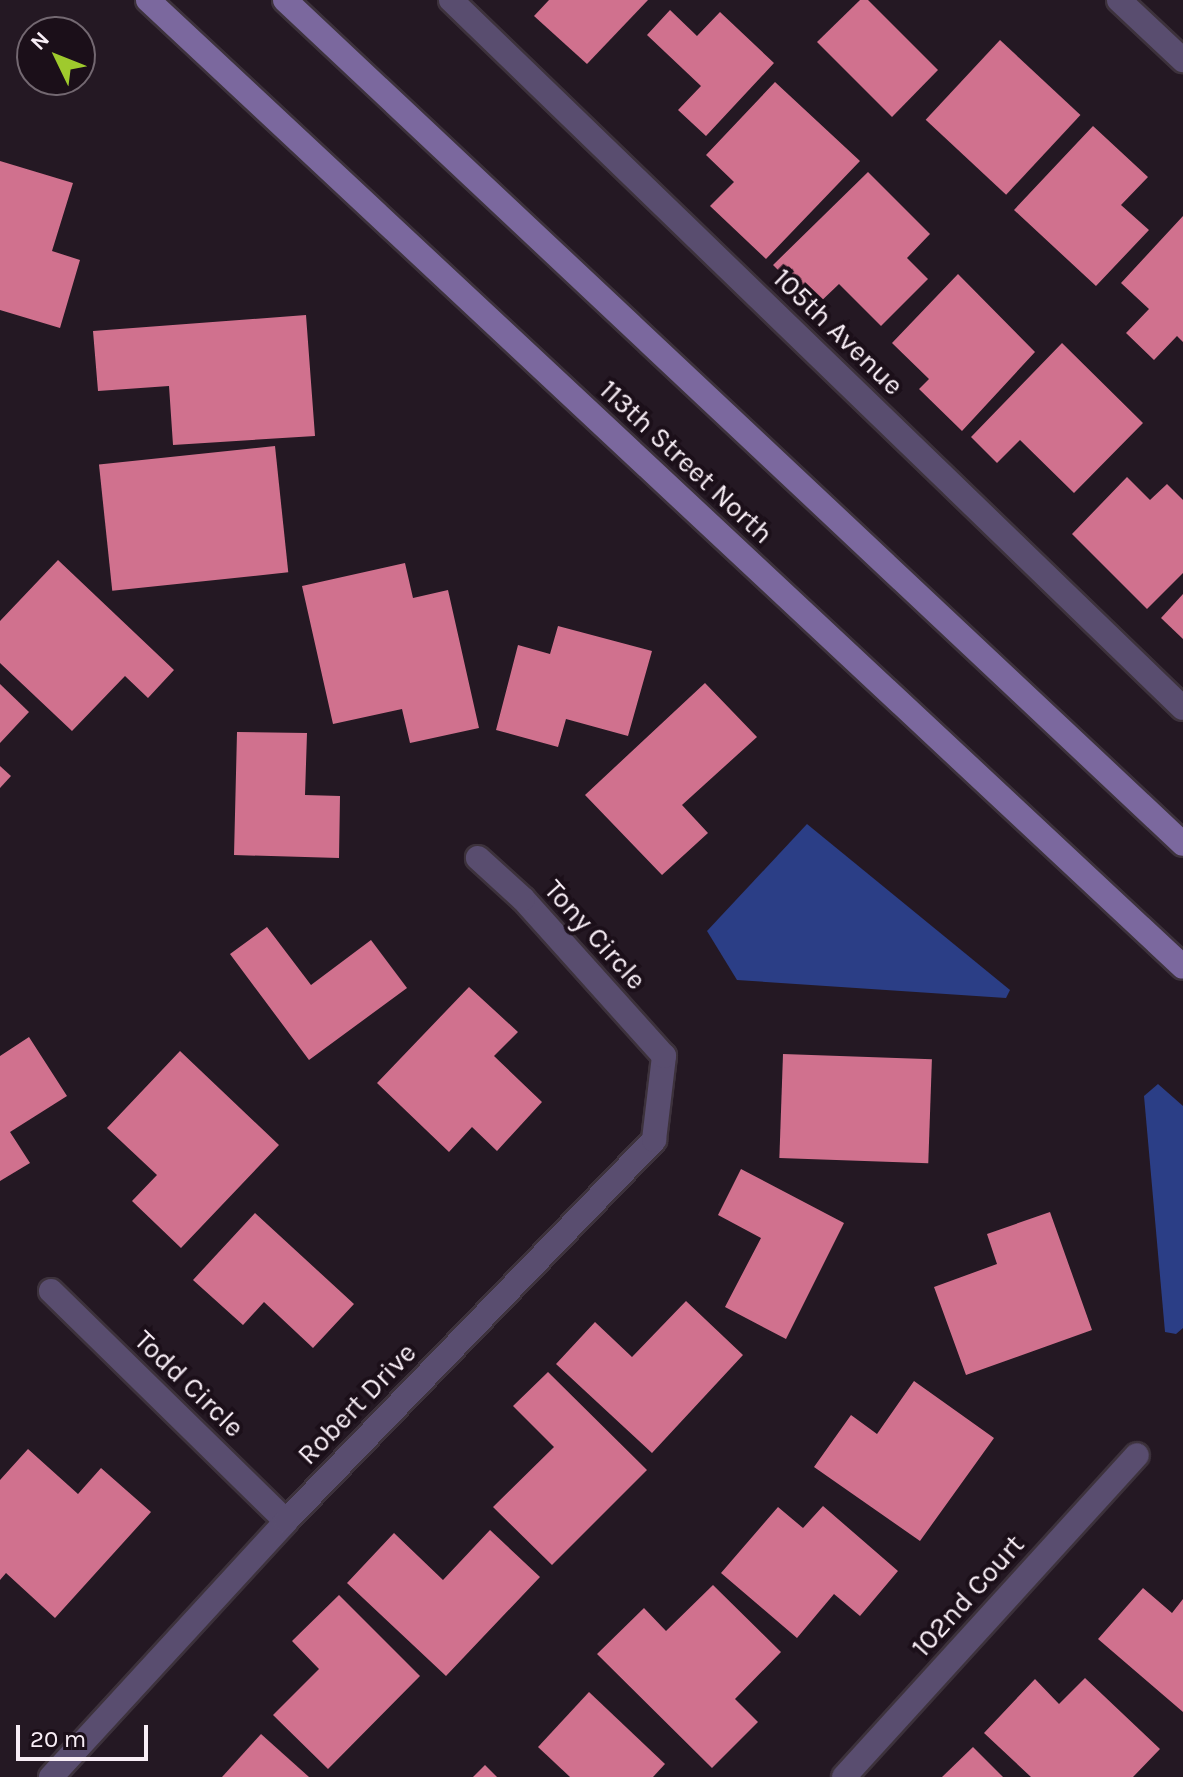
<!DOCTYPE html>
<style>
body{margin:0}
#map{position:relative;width:1183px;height:1777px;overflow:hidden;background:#241823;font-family:Karla,sans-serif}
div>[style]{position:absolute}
.water>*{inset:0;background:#2b3e86}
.building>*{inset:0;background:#d0718e;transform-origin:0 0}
.roads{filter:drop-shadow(2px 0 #3d323c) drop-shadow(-2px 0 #3d323c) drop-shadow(0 2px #3d323c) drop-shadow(0 -2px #3d323c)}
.minor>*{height:24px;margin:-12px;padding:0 12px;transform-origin:12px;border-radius:12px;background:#594d6f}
.secondary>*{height:24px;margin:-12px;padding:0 12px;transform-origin:12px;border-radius:12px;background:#7b689e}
span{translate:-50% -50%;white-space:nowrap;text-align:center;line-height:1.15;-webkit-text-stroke:8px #1b0f19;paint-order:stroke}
.street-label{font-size:28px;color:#f8eef6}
.north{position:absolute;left:16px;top:16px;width:80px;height:80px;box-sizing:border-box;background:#1b0f19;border:2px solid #736871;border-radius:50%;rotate:313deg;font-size:22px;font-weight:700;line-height:32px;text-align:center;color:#f8eef6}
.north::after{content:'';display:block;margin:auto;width:28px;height:36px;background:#9fca2d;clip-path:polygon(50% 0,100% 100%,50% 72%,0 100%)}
.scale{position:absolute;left:16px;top:1725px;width:132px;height:36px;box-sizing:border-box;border:4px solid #f8eef6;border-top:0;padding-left:10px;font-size:24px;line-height:28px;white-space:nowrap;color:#f8eef6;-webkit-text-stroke:6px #1b0f19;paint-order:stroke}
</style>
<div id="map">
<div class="water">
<i style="clip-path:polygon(807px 824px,1010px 990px,1006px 998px,737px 980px,707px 931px)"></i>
<i style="clip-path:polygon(1158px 1084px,1183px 1106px,1183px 1328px,1176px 1334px,1165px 1332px,1144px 1096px)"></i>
</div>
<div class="building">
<i style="clip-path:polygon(549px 0,648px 0,587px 64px,534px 16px)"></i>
<i style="clip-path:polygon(860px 0,868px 0,938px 70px,892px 117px,817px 42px)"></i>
<i style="clip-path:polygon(670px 10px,697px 36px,720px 12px,774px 63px,706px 136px,678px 110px,701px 86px,647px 35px)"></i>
<i style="left:1000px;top:40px;width:110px;height:109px;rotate:43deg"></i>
<i style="clip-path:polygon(775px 82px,860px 161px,766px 259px,710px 206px,734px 182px,706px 155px)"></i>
<i style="clip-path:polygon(1093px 126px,1148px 177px,1121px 205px,1149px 230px,1096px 286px,1014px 210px)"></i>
<i style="clip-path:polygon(0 161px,73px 183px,52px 251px,80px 260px,60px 328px,0 310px)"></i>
<i style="clip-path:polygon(868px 172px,930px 234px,907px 258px,928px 279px,881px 326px,839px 284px,815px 307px,773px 265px)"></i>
<i style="clip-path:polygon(1183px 216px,1183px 342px,1177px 336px,1154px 360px,1126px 333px,1149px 309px,1121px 283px)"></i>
<i style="clip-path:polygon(958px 274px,1035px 352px,962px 431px,919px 389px,929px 379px,892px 343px)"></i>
<i style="clip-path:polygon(306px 315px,315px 436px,173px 445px,169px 386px,98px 391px,93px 331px)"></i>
<i style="clip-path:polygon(1062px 343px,1143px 423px,1074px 493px,1020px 440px,997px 463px,971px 437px)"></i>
<i style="left:275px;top:446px;width:127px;height:177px;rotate:84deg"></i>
<i style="clip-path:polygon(1127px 477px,1150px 500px,1167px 484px,1183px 500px,1183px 573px,1147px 609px,1072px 534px)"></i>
<i style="clip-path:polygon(58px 560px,174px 670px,148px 698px,125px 676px,72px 731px,0 663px,0 621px)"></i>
<i style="clip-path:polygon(405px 563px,413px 598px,448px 590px,479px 728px,410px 743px,402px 709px,333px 724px,302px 586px)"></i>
<i style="clip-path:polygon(1183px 594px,1183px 639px,1161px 618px)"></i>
<i style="clip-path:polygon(558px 626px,652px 651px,628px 736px,566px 719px,558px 747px,496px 730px,518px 645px,550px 654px)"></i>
<i style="clip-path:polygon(705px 683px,757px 737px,682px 805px,708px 833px,662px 875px,585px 795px)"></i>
<i style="clip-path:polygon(0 684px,29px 712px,0 743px)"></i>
<i style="clip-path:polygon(237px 732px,307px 733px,305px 795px,340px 796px,339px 858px,234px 855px)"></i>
<i style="clip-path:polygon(0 766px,11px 776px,0 788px)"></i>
<i style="clip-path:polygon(267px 927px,311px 985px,371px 940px,407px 988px,309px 1060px,230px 954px)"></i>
<i style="clip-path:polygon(469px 987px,518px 1032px,494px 1056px,542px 1102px,497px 1151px,472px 1127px,449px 1152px,377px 1083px)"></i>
<i style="clip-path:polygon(29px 1037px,67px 1096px,10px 1132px,30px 1163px,0 1181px,0 1056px)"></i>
<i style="clip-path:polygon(180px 1051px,279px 1145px,181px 1248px,132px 1201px,157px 1175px,107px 1128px)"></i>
<i style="left:783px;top:1054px;width:149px;height:104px;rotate:2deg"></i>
<i style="clip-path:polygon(741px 1169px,844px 1223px,786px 1339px,725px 1307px,761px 1238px,718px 1215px)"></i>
<i style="clip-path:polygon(1050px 1212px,1092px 1330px,966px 1375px,934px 1287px,997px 1264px,987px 1234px)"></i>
<i style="clip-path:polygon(255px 1213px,354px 1304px,313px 1348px,264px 1302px,243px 1325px,193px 1280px)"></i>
<i style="clip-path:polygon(686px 1301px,743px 1355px,652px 1453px,556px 1364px,595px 1322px,632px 1357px)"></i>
<i style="clip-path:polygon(548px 1372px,647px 1470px,552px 1565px,493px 1507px,554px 1447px,513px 1406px)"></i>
<i style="clip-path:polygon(914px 1381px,994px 1438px,920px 1541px,814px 1467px,851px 1415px,877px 1434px)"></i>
<i style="clip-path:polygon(28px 1449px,78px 1494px,101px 1468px,151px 1512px,55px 1618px,6px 1573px,0 1580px,0 1480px)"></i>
<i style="clip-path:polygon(823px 1506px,898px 1571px,860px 1616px,834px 1594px,797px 1638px,721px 1573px,778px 1507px,803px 1528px)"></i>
<i style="clip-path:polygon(490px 1530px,540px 1577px,446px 1676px,347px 1583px,394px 1533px,443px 1580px)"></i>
<i style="clip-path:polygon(713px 1585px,781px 1652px,735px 1699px,758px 1722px,712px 1768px,597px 1654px,644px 1608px,666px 1631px)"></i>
<i style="clip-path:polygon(1143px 1588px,1172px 1613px,1183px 1599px,1183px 1712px,1098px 1639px)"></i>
<i style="clip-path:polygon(339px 1595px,420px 1676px,328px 1769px,273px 1715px,319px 1669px,292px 1641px)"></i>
<i style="clip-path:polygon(1085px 1678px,1160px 1749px,1133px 1777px,1031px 1777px,984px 1733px,1035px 1679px,1059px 1704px)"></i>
<i style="clip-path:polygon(589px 1692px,665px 1764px,653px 1777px,570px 1777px,538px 1747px)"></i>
<i style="clip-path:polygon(261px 1734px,309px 1777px,222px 1777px)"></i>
<i style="clip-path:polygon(973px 1747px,1003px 1777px,942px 1777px)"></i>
<i style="clip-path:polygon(485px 1765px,497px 1777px,473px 1777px)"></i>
</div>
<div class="roads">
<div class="minor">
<i style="left:451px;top:0;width:1018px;rotate:44.05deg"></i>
<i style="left:1119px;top:0;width:88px;rotate:43.2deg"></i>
<i style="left:51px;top:1291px;width:329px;rotate:44.4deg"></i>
<i style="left:51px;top:1777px;width:348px;rotate:-47.4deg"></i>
<i style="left:286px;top:1521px;width:530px;rotate:-45.99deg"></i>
<i style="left:654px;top:1140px;width:85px;rotate:-83.2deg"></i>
<i style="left:664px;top:1056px;width:211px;rotate:-131.9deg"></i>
<i style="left:523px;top:899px;width:61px;rotate:-137.7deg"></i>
<i style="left:844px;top:1777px;width:435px;rotate:-47.7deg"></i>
</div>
<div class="secondary">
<i style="left:148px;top:0;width:1416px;rotate:43.05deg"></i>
<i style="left:285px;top:0;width:1232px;rotate:43.22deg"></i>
</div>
</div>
<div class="street-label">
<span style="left:838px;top:332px;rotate:44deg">105th Avenue</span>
<span style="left:686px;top:462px;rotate:43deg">113th Street North</span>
<span style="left:595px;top:935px;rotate:48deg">Tony Circle</span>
<span style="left:189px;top:1384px;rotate:44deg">Todd Circle</span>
<span style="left:357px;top:1404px;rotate:-46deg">Robert Drive</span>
<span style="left:968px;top:1596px;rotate:-48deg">102nd Court</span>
</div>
<div class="north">N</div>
<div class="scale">20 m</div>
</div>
